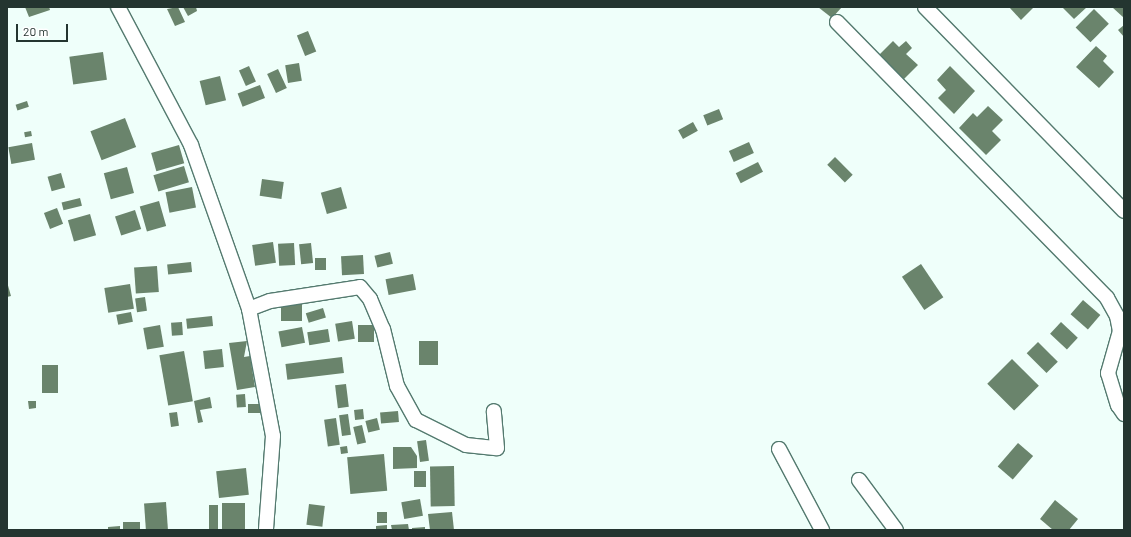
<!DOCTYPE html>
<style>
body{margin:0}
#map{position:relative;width:1131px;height:537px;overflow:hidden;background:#effffa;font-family:Barlow,sans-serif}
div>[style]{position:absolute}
.building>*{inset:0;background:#6a846c;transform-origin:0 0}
.roads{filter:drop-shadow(1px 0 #547a6f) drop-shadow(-1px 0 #547a6f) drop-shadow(0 1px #547a6f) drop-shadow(0 -1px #547a6f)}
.street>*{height:14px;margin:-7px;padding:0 7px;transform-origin:7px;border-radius:7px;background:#fff}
span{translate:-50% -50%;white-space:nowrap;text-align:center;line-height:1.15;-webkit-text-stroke:4px #fff;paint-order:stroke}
.frame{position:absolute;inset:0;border:8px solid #243530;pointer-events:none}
.scale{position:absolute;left:16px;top:24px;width:52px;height:18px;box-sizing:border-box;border:2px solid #243530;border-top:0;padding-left:5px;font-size:12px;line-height:14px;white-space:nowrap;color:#243530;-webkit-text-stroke:3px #fff;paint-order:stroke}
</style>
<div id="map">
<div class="building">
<i style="clip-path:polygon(25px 7px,49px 7px,50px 10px,29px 17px)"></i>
<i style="clip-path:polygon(178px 7px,185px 22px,175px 26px,167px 9px)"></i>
<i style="clip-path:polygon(183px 7px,196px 7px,197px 11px,188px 16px)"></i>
<i style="clip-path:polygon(818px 7px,842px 7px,832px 18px)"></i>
<i style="clip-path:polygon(1009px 7px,1034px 7px,1021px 20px)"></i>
<i style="clip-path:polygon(1062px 7px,1087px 7px,1074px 19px)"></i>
<i style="clip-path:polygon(1112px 7px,1124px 7px,1124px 18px)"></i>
<i style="left:1094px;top:9px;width:21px;height:26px;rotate:45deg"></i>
<i style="clip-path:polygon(1124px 25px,1124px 37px,1118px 30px)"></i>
<i style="left:308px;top:31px;width:22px;height:12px;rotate:68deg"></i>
<i style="clip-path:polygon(893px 41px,899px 47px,906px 41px,912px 48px,906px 54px,918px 65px,902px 81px,877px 57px)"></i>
<i style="clip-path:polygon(1096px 46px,1107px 56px,1103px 61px,1114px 72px,1099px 88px,1076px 67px)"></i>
<i style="left:103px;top:52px;width:28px;height:34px;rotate:82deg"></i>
<i style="left:299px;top:63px;width:18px;height:14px;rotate:81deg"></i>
<i style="left:249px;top:66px;width:17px;height:11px;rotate:66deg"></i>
<i style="clip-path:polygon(950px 66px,975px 91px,954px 114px,938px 98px,946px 90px,937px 80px)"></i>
<i style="left:278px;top:69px;width:21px;height:12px;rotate:65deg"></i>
<i style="left:220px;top:76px;width:25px;height:21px;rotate:76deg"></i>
<i style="left:260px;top:85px;width:14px;height:24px;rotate:69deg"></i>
<i style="left:27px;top:101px;width:6px;height:12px;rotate:72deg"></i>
<i style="clip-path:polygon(988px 106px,1003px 120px,992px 131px,1001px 140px,986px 155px,959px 128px,973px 113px,977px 117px)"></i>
<i style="left:719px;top:109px;width:11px;height:17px;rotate:68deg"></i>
<i style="left:125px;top:118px;width:31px;height:37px;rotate:69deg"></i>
<i style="left:693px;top:122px;width:10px;height:17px;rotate:61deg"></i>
<i style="left:31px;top:131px;width:5px;height:7px;rotate:79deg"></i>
<i style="left:749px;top:142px;width:12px;height:22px;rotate:66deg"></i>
<i style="left:32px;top:143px;width:17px;height:24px;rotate:80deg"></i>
<i style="left:179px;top:145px;width:19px;height:29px;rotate:74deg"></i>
<i style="left:835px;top:157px;width:25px;height:11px;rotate:45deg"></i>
<i style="left:758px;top:162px;width:11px;height:25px;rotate:63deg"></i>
<i style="left:184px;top:166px;width:17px;height:32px;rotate:73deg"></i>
<i style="left:127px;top:167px;width:27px;height:24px;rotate:75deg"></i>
<i style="left:61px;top:173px;width:15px;height:14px;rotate:74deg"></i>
<i style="left:262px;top:179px;width:22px;height:17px;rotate:8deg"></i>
<i style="left:192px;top:187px;width:21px;height:27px;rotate:79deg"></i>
<i style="left:341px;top:187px;width:22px;height:21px;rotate:74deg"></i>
<i style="left:80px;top:198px;width:8px;height:19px;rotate:76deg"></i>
<i style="left:159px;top:201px;width:26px;height:20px;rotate:74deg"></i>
<i style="left:57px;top:208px;width:17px;height:14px;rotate:69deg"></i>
<i style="left:135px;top:210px;width:20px;height:21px;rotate:72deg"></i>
<i style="left:90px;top:214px;width:22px;height:23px;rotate:74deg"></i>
<i style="left:273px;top:242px;width:21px;height:21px;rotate:82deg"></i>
<i style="left:294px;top:243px;width:22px;height:16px;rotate:87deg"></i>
<i style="left:311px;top:243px;width:20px;height:12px;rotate:84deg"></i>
<i style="left:390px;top:252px;width:12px;height:16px;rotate:76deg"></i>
<i style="left:363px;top:255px;width:19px;height:22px;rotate:87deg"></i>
<i style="left:315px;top:258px;width:11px;height:12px"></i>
<i style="left:191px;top:262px;width:10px;height:24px;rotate:84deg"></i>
<i style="left:921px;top:264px;width:40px;height:23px;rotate:56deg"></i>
<i style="left:157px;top:266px;width:26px;height:23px;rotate:86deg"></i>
<i style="left:413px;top:274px;width:16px;height:28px;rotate:79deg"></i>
<i style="clip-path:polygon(7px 282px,11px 296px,7px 297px)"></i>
<i style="left:130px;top:284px;width:25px;height:26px;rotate:81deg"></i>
<i style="left:145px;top:297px;width:14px;height:10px;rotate:82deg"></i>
<i style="left:1083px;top:300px;width:23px;height:19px;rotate:41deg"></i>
<i style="left:281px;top:302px;width:21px;height:19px"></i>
<i style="left:323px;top:308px;width:10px;height:18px;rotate:73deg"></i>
<i style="left:131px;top:312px;width:10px;height:15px;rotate:79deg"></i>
<i style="left:212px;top:316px;width:10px;height:26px;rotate:84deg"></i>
<i style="left:352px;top:321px;width:18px;height:17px;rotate:81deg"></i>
<i style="left:182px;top:322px;width:13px;height:11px;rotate:86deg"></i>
<i style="left:1061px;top:322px;width:23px;height:16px;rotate:43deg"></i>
<i style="left:160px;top:325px;width:22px;height:17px;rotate:80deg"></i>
<i style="left:358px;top:325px;width:16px;height:17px"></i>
<i style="left:302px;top:327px;width:16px;height:24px;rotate:79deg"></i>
<i style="left:328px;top:329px;width:13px;height:21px;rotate:81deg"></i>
<i style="clip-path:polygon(247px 341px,244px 357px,250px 356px,255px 387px,237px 390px,229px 343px)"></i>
<i style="left:419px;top:341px;width:19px;height:24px"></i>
<i style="left:1038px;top:342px;width:28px;height:16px;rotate:45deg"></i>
<i style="left:222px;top:349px;width:18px;height:19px;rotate:84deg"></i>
<i style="left:184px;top:351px;width:51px;height:25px;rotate:80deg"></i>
<i style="left:342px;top:357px;width:16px;height:57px;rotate:83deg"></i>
<i style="left:1012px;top:359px;width:38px;height:35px;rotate:45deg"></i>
<i style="left:42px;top:365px;width:16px;height:28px"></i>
<i style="left:346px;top:384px;width:23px;height:11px;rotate:83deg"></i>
<i style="left:245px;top:394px;width:13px;height:9px;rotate:86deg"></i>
<i style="clip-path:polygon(210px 397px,212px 408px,200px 410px,203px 422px,198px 423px,194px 401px)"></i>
<i style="clip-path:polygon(28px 401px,36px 401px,36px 408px,29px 409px)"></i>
<i style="left:263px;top:404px;width:9px;height:15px;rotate:90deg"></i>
<i style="left:363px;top:409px;width:10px;height:9px;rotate:84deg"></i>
<i style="left:398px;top:411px;width:11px;height:18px;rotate:85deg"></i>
<i style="left:177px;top:412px;width:14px;height:8px;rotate:82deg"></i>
<i style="left:348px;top:414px;width:21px;height:9px;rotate:82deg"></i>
<i style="left:336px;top:418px;width:27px;height:12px;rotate:82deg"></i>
<i style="left:377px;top:418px;width:12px;height:12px;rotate:76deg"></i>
<i style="left:362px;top:425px;width:18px;height:9px;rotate:77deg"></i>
<i style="left:426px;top:440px;width:21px;height:9px;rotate:82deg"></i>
<i style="left:1018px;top:443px;width:20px;height:31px;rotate:41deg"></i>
<i style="left:347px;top:446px;width:7px;height:7px;rotate:82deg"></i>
<i style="clip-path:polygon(393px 447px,411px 447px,417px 456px,417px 468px,393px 469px)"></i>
<i style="left:384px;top:454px;width:37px;height:37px;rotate:85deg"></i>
<i style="left:454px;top:466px;width:40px;height:24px;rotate:89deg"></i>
<i style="left:246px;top:468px;width:27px;height:30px;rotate:84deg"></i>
<i style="left:426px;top:471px;width:16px;height:12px;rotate:90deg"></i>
<i style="left:420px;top:499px;width:17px;height:19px;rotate:80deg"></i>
<i style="clip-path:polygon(1055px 500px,1078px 519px,1069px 530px,1053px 530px,1040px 519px)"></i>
<i style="left:166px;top:502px;width:28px;height:22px;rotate:86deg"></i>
<i style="left:222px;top:503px;width:23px;height:27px"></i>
<i style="left:309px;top:504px;width:16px;height:21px;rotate:7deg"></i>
<i style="left:209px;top:505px;width:9px;height:25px"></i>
<i style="left:377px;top:512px;width:10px;height:11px"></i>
<i style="clip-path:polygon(452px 512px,454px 530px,430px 530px,428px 514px)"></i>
<i style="left:123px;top:522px;width:17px;height:8px"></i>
<i style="clip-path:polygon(408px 524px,409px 530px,392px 530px,391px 525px)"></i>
<i style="clip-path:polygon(387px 525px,387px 530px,376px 530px,376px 526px)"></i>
<i style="clip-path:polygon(120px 526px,120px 530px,108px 530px,108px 527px)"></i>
<i style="clip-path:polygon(425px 527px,425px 530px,412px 530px,412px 528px)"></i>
</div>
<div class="roads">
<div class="street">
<i style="left:118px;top:7px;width:156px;rotate:62.1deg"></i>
<i style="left:191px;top:145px;width:174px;rotate:70.5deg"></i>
<i style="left:249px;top:309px;width:129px;rotate:79.3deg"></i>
<i style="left:273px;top:436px;width:94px;rotate:94.3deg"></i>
<i style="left:925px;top:7px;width:285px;rotate:45.7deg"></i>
<i style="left:837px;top:22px;width:386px;rotate:45.6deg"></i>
<i style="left:1107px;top:298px;width:21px;rotate:61deg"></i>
<i style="left:1117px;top:316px;width:15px;rotate:79deg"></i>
<i style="left:1120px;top:331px;width:44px;rotate:105.9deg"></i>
<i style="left:1108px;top:373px;width:34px;rotate:73deg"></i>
<i style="left:1118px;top:405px;width:11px;rotate:56deg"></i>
<i style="left:249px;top:309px;width:22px;rotate:-21deg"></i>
<i style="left:270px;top:301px;width:91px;rotate:-8.8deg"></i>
<i style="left:360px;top:287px;width:16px;rotate:50deg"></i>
<i style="left:370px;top:299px;width:33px;rotate:67deg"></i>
<i style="left:383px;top:329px;width:59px;rotate:76.2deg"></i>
<i style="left:397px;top:386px;width:39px;rotate:61deg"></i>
<i style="left:416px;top:420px;width:56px;rotate:26.6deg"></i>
<i style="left:466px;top:445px;width:31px;rotate:6deg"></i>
<i style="left:497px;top:448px;width:37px;rotate:-95deg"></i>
<i style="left:779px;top:449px;width:92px;rotate:62deg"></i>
<i style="left:859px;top:480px;width:62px;rotate:53.5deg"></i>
</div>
</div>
<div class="frame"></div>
<div class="scale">20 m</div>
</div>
